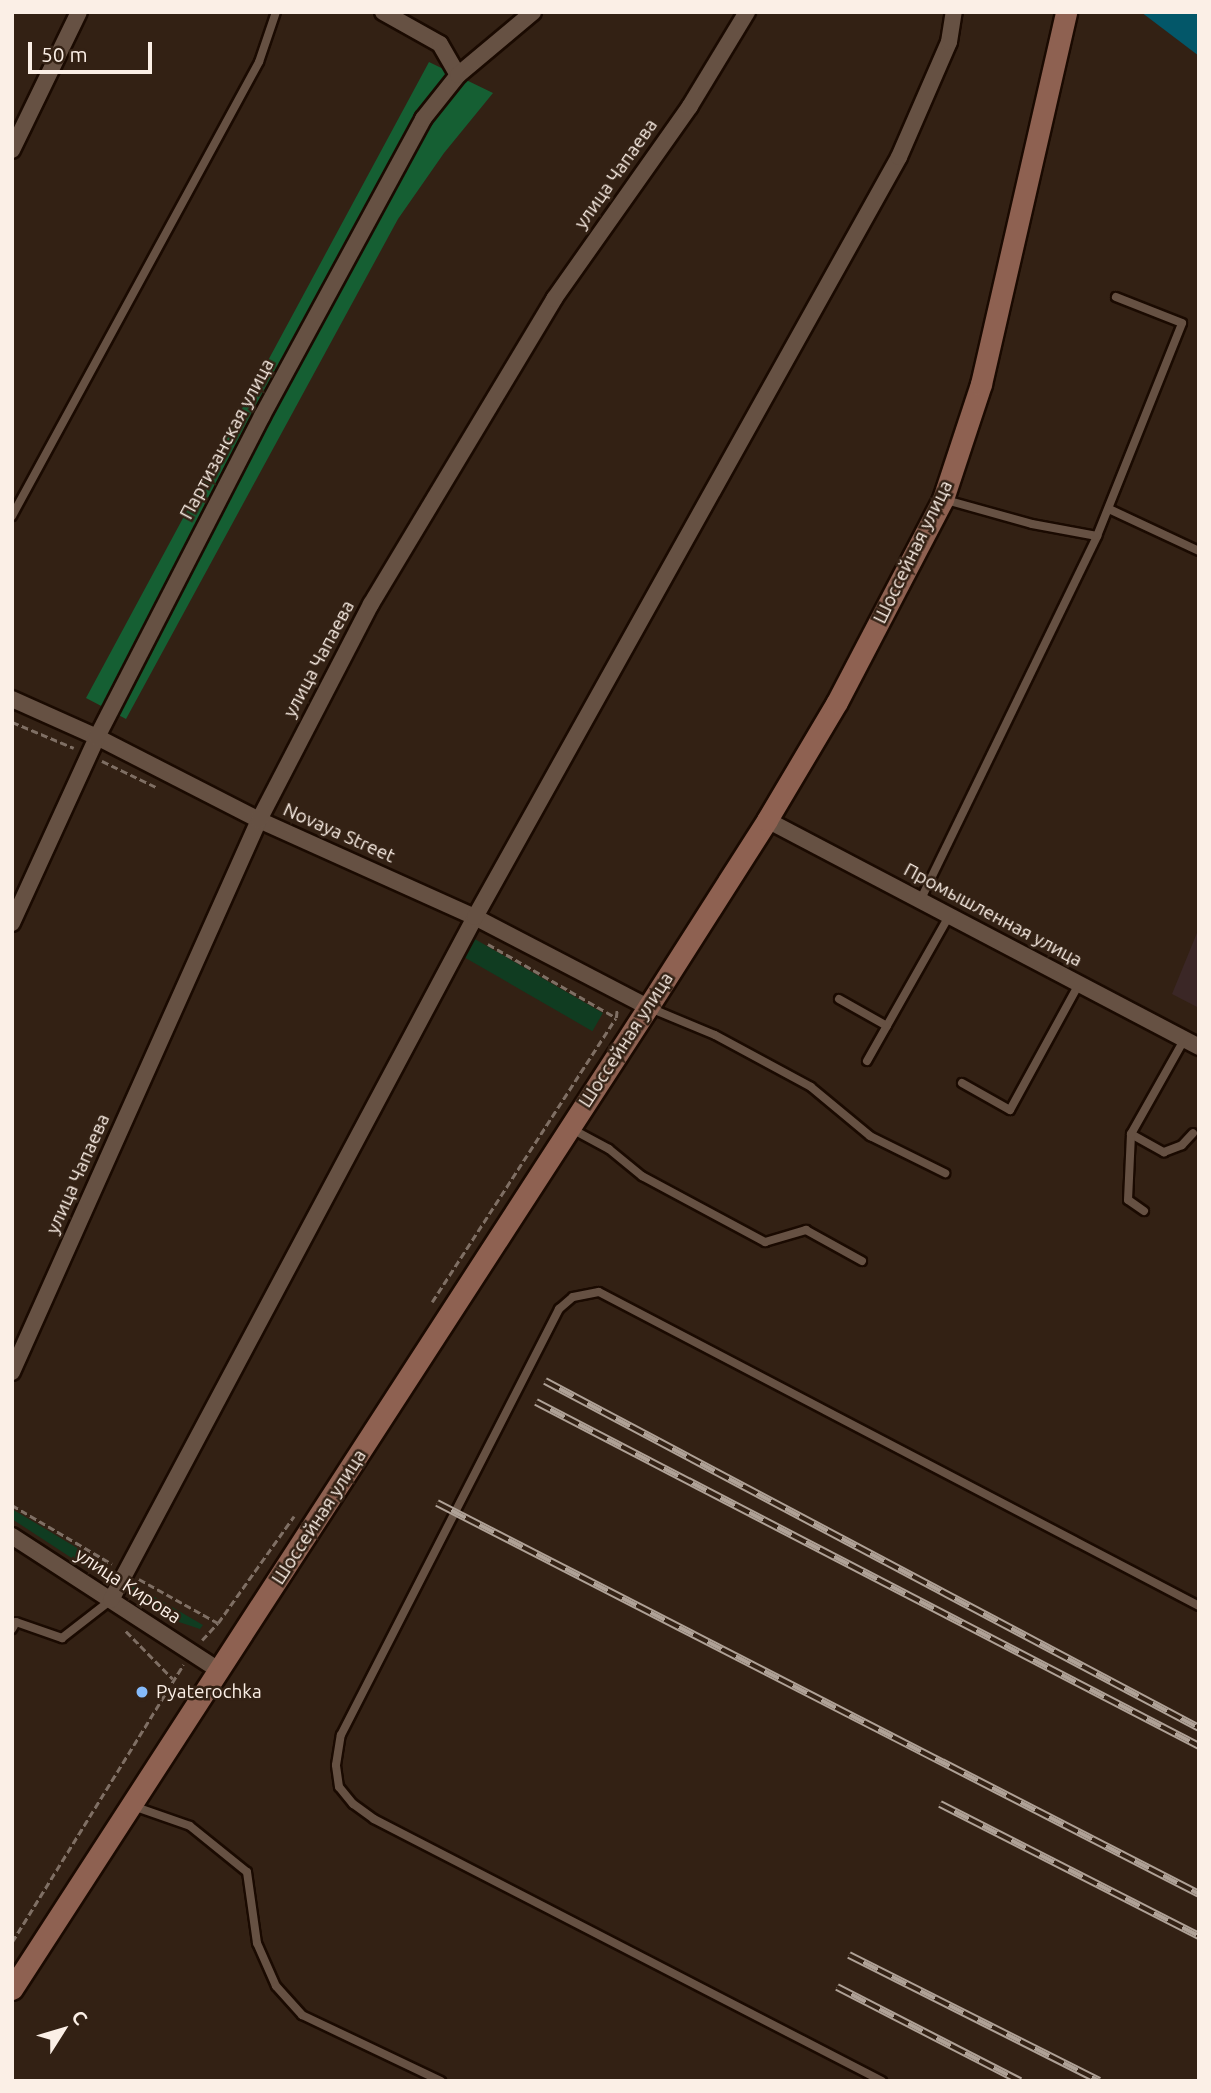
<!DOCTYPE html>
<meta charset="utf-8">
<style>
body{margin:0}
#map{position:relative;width:1211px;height:2093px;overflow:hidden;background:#332114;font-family:Ubuntu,sans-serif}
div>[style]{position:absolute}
.industrial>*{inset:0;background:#3b2726}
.green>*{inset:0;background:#103c21;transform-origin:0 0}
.forest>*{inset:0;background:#155f33}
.water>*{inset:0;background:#035769}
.path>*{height:2.5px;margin-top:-1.25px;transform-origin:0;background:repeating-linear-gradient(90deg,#7f6f64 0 7px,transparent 0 10.5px)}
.roads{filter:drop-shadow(2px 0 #1a0a01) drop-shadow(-2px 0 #1a0a01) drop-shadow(0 2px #1a0a01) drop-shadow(0 -2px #1a0a01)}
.service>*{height:8px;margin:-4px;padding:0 4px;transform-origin:4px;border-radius:4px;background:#665143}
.minor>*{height:16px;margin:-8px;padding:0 8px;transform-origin:8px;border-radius:8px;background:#665143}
.secondary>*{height:21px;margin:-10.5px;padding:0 10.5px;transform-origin:10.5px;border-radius:10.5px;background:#8e6151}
.rail>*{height:8px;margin-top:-4px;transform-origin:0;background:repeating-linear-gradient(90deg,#332114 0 16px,#afa196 0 32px);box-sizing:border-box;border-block:2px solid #afa196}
.dots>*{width:19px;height:19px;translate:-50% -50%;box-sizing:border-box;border:4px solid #332114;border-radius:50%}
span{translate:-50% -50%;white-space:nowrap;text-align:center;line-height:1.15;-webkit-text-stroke:5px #332114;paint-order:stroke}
.street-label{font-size:19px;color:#fbefe6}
.poi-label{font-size:19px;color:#fbefe6}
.left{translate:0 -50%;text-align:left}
.frame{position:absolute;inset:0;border:14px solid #fbefe6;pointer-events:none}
.north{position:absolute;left:28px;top:1995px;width:70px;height:70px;-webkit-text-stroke:5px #332114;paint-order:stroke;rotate:53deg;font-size:19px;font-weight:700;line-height:28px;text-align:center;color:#fbefe6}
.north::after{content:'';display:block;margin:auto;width:24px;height:32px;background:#fbefe6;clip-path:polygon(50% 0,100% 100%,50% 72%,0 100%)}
.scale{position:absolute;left:28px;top:42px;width:124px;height:32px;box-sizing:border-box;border:4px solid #fbefe6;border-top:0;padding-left:9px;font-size:21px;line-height:24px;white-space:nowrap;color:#fbefe6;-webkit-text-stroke:5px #332114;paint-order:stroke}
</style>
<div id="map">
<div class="industrial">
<i style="clip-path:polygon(1199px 928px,1199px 1008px,1172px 994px)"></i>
</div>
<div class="green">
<i style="left:473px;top:938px;width:150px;height:21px;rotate:30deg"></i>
<i style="clip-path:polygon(12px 1509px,114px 1570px,101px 1574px,90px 1570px,12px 1519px)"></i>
<i style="clip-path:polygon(127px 1581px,203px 1625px,200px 1629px,179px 1622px,124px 1587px)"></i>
</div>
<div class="forest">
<i style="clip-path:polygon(429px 62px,493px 93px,444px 153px,398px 219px,126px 719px,86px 698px)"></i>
</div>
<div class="water">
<i style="clip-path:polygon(1141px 12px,1199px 12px,1199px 56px)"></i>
</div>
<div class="path">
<i style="left:12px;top:722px;width:67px;rotate:22.8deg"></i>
<i style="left:102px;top:761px;width:60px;rotate:25.7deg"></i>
<i style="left:488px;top:944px;width:146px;rotate:29.9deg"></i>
<i style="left:432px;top:1302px;width:338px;rotate:-57.1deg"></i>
<i style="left:616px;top:1018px;width:8px;rotate:-83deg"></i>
<i style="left:12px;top:1505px;width:116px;rotate:30.5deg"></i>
<i style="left:139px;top:1579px;width:90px;rotate:29.1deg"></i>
<i style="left:126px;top:1631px;width:67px;rotate:45.6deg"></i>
<i style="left:202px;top:1640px;width:23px;rotate:-47deg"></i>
<i style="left:218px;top:1623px;width:131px;rotate:-54.6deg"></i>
<i style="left:12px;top:1942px;width:326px;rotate:-58.3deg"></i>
</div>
<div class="roads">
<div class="service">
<i style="left:946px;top:500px;width:89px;rotate:15.6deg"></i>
<i style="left:1032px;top:524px;width:66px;rotate:10.5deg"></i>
<i style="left:1097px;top:536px;width:229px;rotate:-68.2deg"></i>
<i style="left:1182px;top:323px;width:71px;rotate:-158.5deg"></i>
<i style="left:1109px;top:509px;width:99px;rotate:25deg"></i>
<i style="left:12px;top:516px;width:517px;rotate:-61.45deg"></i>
<i style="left:259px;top:62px;width:53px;rotate:-71.2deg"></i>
<i style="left:920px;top:901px;width:406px;rotate:-64.1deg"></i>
<i style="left:839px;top:999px;width:55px;rotate:29.4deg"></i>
<i style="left:650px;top:1008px;width:70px;rotate:22.6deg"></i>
<i style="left:715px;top:1035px;width:109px;rotate:28.4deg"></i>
<i style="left:811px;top:1087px;width:77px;rotate:39.7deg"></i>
<i style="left:870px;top:1136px;width:84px;rotate:26.3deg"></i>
<i style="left:867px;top:1061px;width:167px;rotate:-60.5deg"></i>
<i style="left:962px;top:1083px;width:55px;rotate:29.4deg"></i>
<i style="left:1010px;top:1110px;width:144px;rotate:-61.3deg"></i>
<i style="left:570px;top:1128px;width:44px;rotate:28.3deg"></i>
<i style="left:609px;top:1149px;width:43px;rotate:39.3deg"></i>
<i style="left:642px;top:1176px;width:140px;rotate:28.2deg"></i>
<i style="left:765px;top:1242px;width:43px;rotate:-16.3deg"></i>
<i style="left:806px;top:1230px;width:64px;rotate:29deg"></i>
<i style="left:1131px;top:1134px;width:38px;rotate:29deg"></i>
<i style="left:1164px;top:1152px;width:19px;rotate:-21deg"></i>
<i style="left:1182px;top:1145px;width:16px;rotate:-47deg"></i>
<i style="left:1144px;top:1211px;width:19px;rotate:-145deg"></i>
<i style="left:1128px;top:1200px;width:66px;rotate:-87.4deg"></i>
<i style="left:1131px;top:1134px;width:108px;rotate:-60.6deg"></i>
<i style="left:12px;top:1629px;width:8px;rotate:-60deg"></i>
<i style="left:16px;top:1622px;width:49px;rotate:19.2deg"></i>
<i style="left:62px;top:1638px;width:62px;rotate:-37.8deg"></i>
<i style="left:133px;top:1806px;width:60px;rotate:19.3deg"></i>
<i style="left:190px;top:1826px;width:73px;rotate:38.9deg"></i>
<i style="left:247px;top:1872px;width:72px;rotate:82deg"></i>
<i style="left:257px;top:1943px;width:47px;rotate:66.2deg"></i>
<i style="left:276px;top:1986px;width:39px;rotate:48deg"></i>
<i style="left:302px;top:2015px;width:154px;rotate:25.4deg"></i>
<i style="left:882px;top:2081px;width:572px;rotate:-152.72deg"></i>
<i style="left:374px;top:1819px;width:26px;rotate:-144deg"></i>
<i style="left:353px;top:1804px;width:22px;rotate:-129deg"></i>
<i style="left:339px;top:1787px;width:22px;rotate:-98deg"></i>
<i style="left:336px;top:1765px;width:30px;rotate:-81deg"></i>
<i style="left:341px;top:1735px;width:479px;rotate:-62.9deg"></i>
<i style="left:559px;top:1309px;width:18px;rotate:-41deg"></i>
<i style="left:573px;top:1297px;width:26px;rotate:-11deg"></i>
<i style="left:599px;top:1292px;width:677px;rotate:27.62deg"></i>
</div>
<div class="minor">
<i style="left:383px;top:12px;width:65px;rotate:29.3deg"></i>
<i style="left:440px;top:44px;width:36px;rotate:60deg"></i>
<i style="left:12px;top:150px;width:153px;rotate:-64.1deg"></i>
<i style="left:12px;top:699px;width:93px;rotate:24.1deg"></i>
<i style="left:97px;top:737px;width:182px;rotate:27.1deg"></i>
<i style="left:259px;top:820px;width:237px;rotate:24.2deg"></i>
<i style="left:475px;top:917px;width:195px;rotate:27.5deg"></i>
<i style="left:767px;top:820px;width:488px;rotate:27.7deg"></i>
<i style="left:12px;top:923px;width:205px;rotate:-65.4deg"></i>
<i style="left:97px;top:737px;width:361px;rotate:-62.8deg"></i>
<i style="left:262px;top:416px;width:338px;rotate:-61.5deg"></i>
<i style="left:423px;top:119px;width:56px;rotate:-51.5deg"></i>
<i style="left:458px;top:75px;width:98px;rotate:-40deg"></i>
<i style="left:12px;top:1372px;width:605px;rotate:-65.89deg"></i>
<i style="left:259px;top:820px;width:243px;rotate:-62.6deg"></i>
<i style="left:371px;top:604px;width:356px;rotate:-59deg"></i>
<i style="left:554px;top:299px;width:236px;rotate:-54.8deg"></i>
<i style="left:690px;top:106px;width:110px;rotate:-58.8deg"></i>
<i style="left:12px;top:1536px;width:248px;rotate:33deg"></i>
<i style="left:111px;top:1600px;width:774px;rotate:-61.94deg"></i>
<i style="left:475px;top:917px;width:870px;rotate:-60.84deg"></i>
<i style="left:899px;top:157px;width:125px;rotate:-66.5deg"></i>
<i style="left:949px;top:42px;width:30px;rotate:-81deg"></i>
</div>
<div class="secondary">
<i style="left:12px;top:1989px;width:1170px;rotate:-57.07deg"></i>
<i style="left:648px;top:1007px;width:222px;rotate:-57.5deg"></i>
<i style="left:767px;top:820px;width:137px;rotate:-59.3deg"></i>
<i style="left:837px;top:702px;width:229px;rotate:-62.4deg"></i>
<i style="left:943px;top:499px;width:121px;rotate:-71.7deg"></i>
<i style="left:981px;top:384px;width:382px;rotate:-77.1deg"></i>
</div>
</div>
<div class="rail">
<i style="left:545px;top:1381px;width:740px;rotate:27.95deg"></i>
<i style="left:536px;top:1402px;width:747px;rotate:27.42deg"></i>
<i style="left:437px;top:1503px;width:856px;rotate:27.16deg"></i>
<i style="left:940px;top:1804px;width:291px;rotate:27deg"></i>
<i style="left:849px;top:1955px;width:280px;rotate:26.7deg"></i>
<i style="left:837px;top:1987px;width:206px;rotate:27.2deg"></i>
</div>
<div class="dots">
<i style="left:142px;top:1692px;background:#86bbfb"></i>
</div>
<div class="street-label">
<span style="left:616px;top:174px;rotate:-55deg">улица Чапаева</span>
<span style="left:227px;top:439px;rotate:-62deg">Партизанская улица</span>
<span style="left:913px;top:552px;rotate:-64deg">Шоссейная улица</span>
<span style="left:319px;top:659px;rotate:-62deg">улица Чапаева</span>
<span style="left:339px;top:833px;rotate:24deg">Novaya Street</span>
<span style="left:993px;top:915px;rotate:28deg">Промышленная улица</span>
<span style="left:626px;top:1040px;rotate:-57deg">Шоссейная улица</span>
<span style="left:78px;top:1174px;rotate:-66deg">улица Чапаева</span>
<span style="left:319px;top:1517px;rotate:-57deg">Шоссейная улица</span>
<span style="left:128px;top:1586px;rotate:33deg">улица Кирова</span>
</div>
<div class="poi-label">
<span class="left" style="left:156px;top:1692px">Pyaterochka</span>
</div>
<div class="frame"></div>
<div class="north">С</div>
<div class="scale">50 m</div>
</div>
